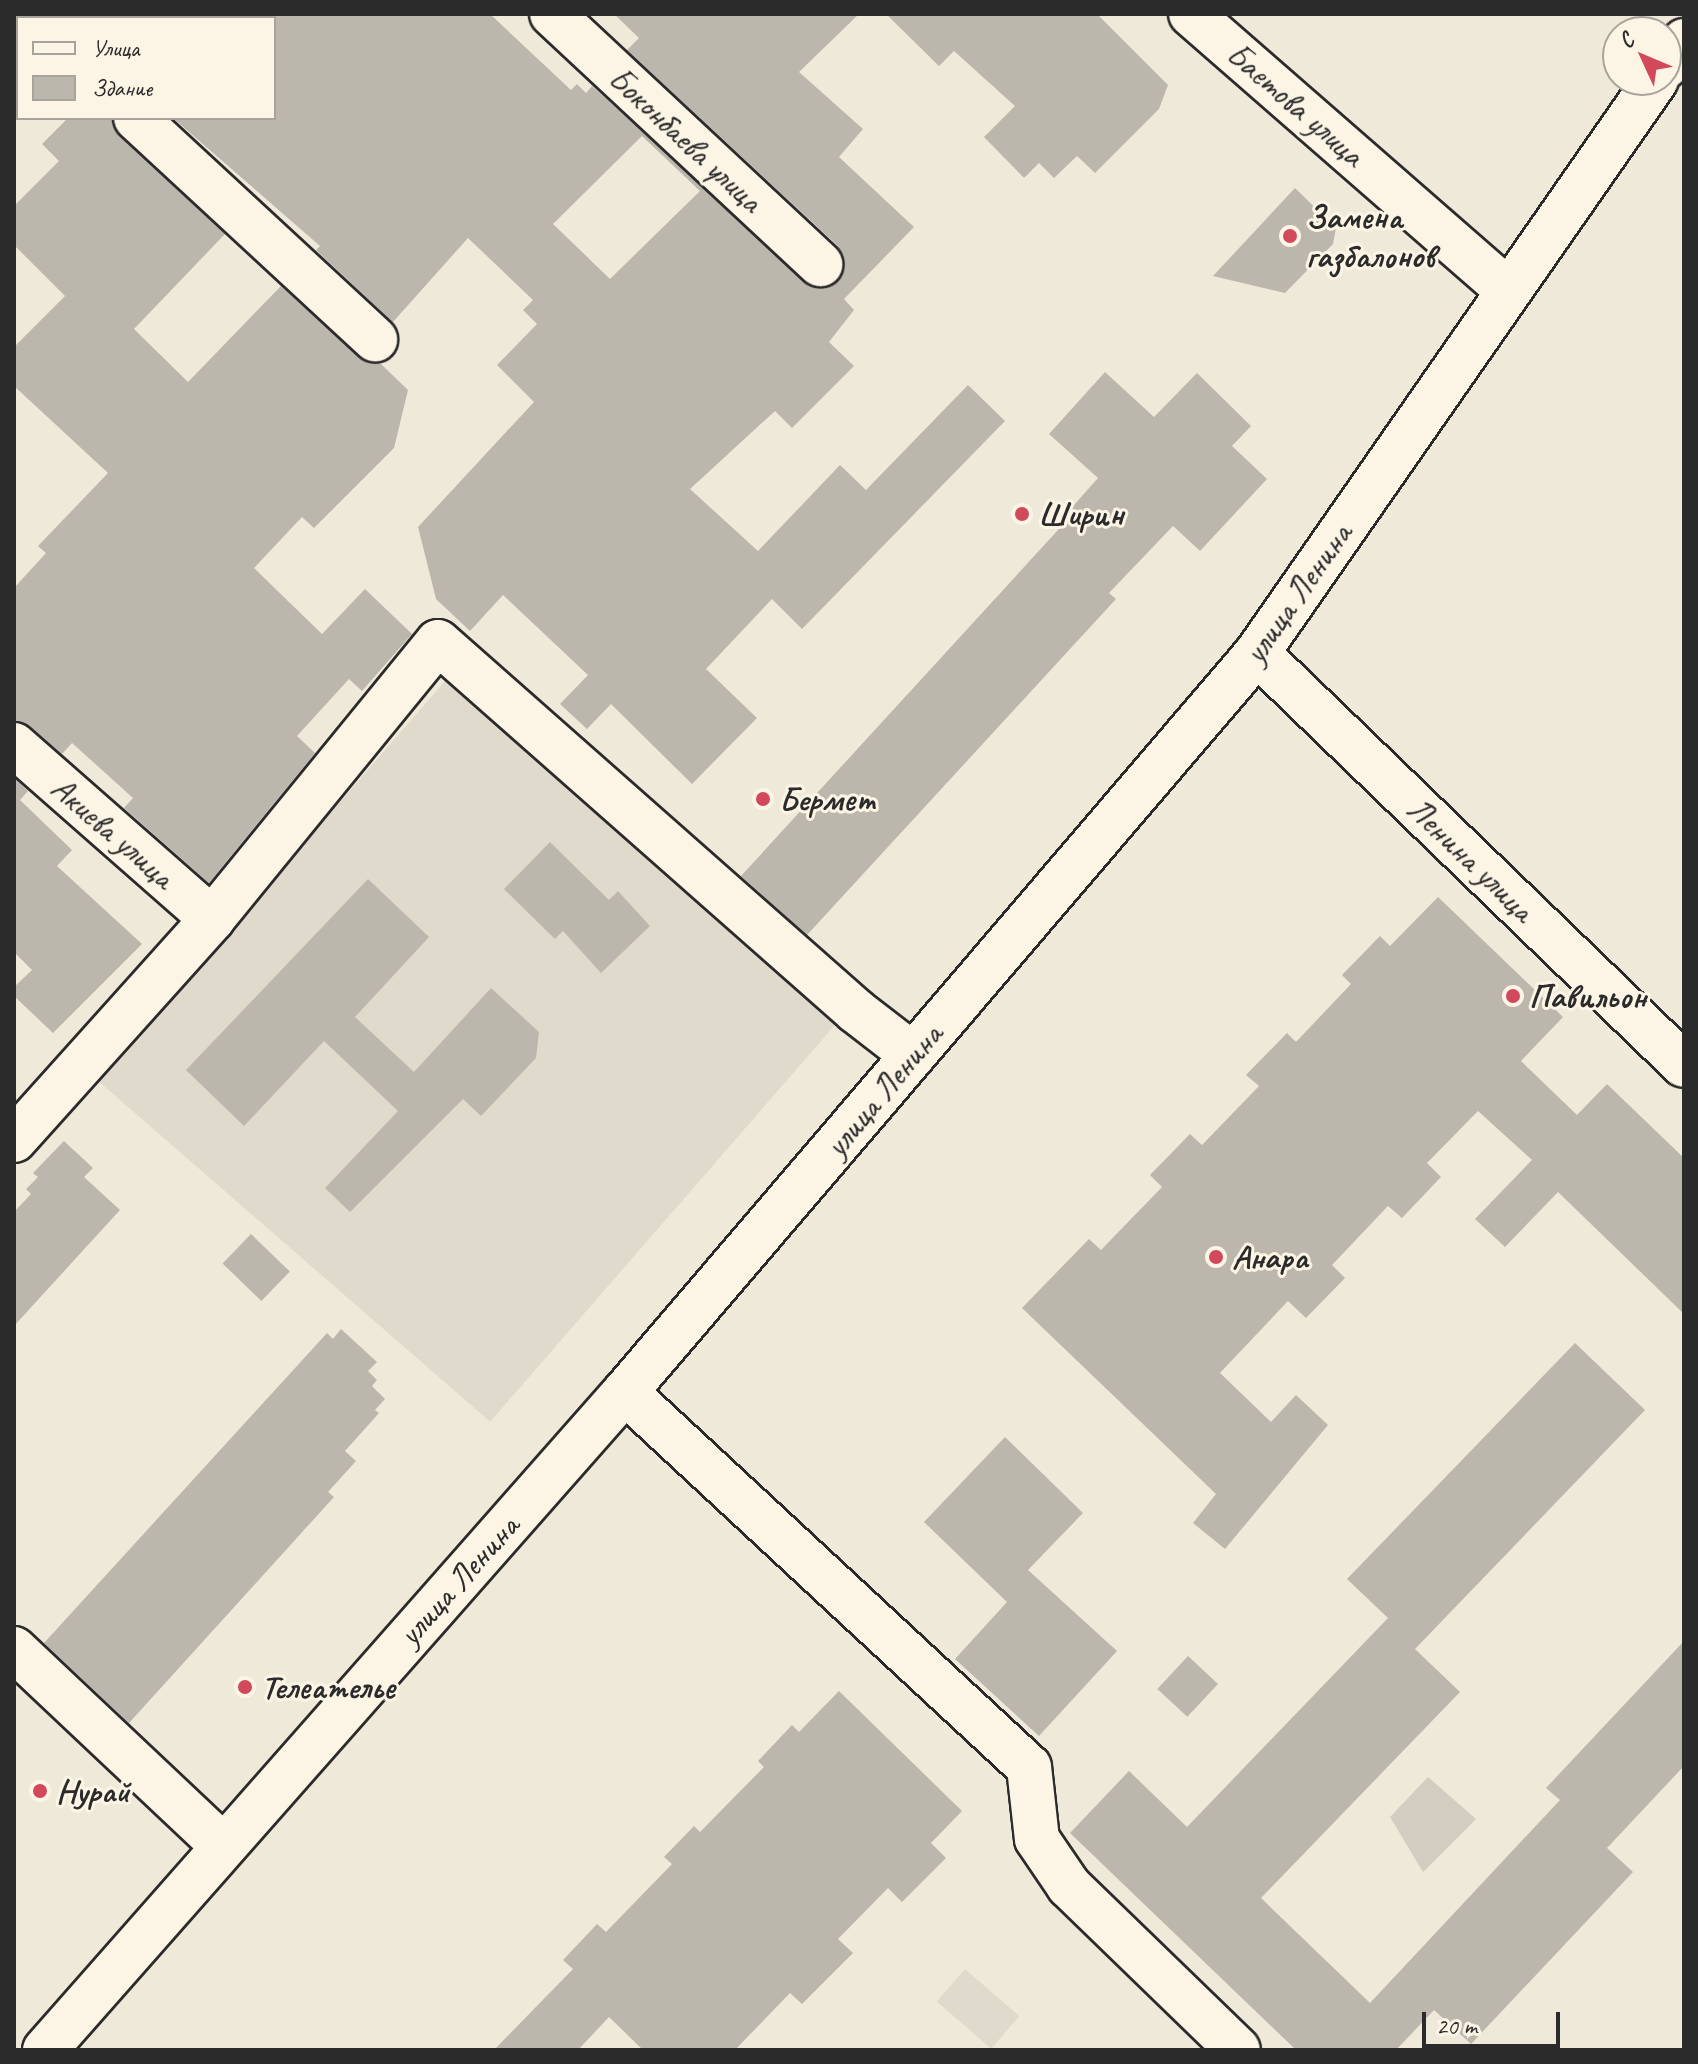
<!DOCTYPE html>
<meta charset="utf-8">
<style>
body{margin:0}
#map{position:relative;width:1698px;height:2064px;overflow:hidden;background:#efe9da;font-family:Caveat,sans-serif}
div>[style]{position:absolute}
.built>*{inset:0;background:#e0dacc;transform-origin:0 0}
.green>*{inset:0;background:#d2cdc0}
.building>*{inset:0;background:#bcb7ac;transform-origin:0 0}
.roads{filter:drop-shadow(2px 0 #2b2b2b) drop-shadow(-2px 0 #2b2b2b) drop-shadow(0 2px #2b2b2b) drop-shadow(0 -2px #2b2b2b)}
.minor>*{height:44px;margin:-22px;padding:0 22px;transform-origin:22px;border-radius:22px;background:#fcf5e5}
.primary>*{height:44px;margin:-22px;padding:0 22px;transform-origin:22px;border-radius:22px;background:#fcf5e5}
.dots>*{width:22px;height:22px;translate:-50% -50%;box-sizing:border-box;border:4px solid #fcf5e5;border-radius:50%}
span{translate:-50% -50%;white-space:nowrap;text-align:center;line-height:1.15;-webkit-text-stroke:6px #fcf5e5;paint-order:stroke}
.street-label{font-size:34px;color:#2b2b2b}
.poi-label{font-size:34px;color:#2b2b2b;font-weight:700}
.left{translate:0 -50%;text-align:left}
.frame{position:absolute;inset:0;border:16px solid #2b2b2b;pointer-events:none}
.legend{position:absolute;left:16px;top:16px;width:260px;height:104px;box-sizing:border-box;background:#fcf5e5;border:2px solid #a8a49b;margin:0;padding:10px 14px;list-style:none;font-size:24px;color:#2b2b2b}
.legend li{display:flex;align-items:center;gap:16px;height:40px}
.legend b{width:40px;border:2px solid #a8a49b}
.north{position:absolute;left:1602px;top:16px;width:80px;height:80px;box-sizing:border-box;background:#fcf5e5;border:2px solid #a8a49b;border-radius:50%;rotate:314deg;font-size:22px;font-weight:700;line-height:32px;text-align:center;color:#2b2b2b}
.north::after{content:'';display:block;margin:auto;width:28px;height:36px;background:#d1495b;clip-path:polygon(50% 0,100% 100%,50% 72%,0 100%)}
.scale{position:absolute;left:1422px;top:2012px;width:138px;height:36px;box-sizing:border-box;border:4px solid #2b2b2b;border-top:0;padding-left:10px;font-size:24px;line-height:28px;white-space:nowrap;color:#2b2b2b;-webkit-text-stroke:6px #fcf5e5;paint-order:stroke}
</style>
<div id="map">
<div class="built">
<i style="left:452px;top:673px;width:520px;height:540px;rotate:41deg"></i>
<i style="left:965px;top:1969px;width:72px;height:43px;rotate:41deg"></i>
</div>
<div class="green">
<i style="clip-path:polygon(1428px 1777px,1476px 1819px,1423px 1872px,1390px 1817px)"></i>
</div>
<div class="building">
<i style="clip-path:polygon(evenodd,274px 14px,490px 14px,571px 90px,577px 84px,586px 93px,592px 86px,815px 288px,839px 280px,844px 269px,838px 246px,627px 50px,639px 38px,614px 14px,859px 14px,799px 72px,863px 129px,839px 157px,914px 227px,844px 299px,854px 310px,829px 342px,854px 366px,792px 428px,775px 411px,690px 489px,758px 551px,840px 465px,866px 490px,968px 385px,1005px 421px,802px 629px,772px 599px,706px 669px,757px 718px,692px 784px,611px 704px,587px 729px,560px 704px,588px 675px,503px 595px,470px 631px,436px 599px,418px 527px,534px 402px,497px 365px,537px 324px,523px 310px,533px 300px,468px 238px,393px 322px,316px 250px,320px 246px,173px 118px,274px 118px,274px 14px,642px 136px,700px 191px,610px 279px,553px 224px,642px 136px)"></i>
<i style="clip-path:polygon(886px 14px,1097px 14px,1168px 85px,1159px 109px,1095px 173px,1077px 156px,1054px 178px,1039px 163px,1024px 178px,984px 137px,1015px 106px,954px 51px,939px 66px)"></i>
<i style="clip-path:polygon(68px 118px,112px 118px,119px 136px,225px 234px,134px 329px,188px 382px,281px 286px,358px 357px,380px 363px,408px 390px,394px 448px,314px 528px,302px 517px,254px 568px,322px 634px,365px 589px,412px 634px,362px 691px,349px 679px,297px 736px,315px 753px,209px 883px,124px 808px,133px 798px,72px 743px,62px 754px,30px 726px,14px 721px,14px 588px,46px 553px,38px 546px,108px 473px,14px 386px,14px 347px,65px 296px,14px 245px,14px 206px,59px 161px,42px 144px)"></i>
<i style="clip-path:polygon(1295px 188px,1336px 228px,1333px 244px,1285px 293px,1213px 276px)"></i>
<i style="clip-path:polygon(1105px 372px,1154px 417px,1197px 373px,1251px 426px,1232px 446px,1267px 479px,1200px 551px,1173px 526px,1109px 593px,1116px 599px,807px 935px,741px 876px,1069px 518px,1066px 514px,1098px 478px,1049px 434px)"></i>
<i style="clip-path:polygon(14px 778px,28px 791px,20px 800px,72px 850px,57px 866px,142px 944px,53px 1033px,14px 996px,14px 987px,32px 970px,14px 952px)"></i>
<i style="clip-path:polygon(550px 842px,609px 900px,618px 891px,650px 926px,601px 973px,563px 931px,555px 939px,504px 889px)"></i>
<i style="clip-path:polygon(368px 879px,429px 937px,355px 1017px,414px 1072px,491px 988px,539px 1032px,536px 1058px,481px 1116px,463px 1099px,350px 1212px,325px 1188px,398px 1111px,324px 1041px,244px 1126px,186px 1070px)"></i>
<i style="clip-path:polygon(1438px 897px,1563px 1017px,1521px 1061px,1577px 1115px,1607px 1084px,1684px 1158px,1684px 1314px,1558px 1192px,1505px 1247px,1475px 1219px,1532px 1160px,1478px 1111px,1427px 1163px,1441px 1177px,1402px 1218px,1388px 1206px,1332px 1265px,1345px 1278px,1306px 1318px,1288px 1301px,1220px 1373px,1271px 1422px,1296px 1395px,1328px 1425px,1225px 1549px,1193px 1523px,1216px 1494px,1022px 1308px,1089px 1239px,1101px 1250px,1162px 1187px,1150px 1175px,1190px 1134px,1202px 1145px,1259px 1086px,1246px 1075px,1287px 1033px,1296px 1042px,1351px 984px,1342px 975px,1380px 936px,1390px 946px)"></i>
<i style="clip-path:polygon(64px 1141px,93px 1168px,84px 1177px,120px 1210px,14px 1326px,14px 1212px,31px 1194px,26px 1189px,38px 1177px,33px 1173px)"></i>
<i style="left:251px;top:1234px;width:54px;height:41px;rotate:44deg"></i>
<i style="clip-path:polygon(341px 1329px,377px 1362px,368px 1371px,377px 1380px,372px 1386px,385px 1399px,375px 1410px,379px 1413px,345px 1451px,356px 1461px,328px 1492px,334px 1497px,129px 1723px,44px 1643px,327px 1333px,333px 1339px)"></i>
<i style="clip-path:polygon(1575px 1343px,1645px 1410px,1415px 1649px,1460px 1692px,1261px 1898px,1370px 2003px,1560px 1800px,1546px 1788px,1684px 1641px,1684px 1766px,1607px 1848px,1633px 1872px,1471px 2044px,1434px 2010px,1396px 2050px,1296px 2050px,1070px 1833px,1129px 1771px,1187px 1827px,1388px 1618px,1347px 1579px)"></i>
<i style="clip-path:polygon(1005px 1437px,1083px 1513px,1028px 1570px,1117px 1651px,1039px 1736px,955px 1659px,1007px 1602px,924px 1522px)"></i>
<i style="left:1188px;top:1656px;width:41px;height:45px;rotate:43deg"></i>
<i style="clip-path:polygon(839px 1691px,962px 1811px,931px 1843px,946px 1858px,902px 1902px,888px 1888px,838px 1939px,853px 1953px,802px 2004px,790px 1993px,735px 2050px,643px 2050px,609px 2017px,578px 2050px,494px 2050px,573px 1969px,563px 1960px,597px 1924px,606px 1932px,672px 1864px,664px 1857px,694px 1826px,700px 1832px,764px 1767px,758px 1761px,792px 1725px,799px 1732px)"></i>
</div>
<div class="roads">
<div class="minor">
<i style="left:552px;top:14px;width:367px;rotate:43deg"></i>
<i style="left:1191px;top:14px;width:421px;rotate:41.1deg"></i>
<i style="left:14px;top:40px;width:6px;rotate:45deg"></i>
<i style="left:136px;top:118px;width:326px;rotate:42.8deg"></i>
<i style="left:1257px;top:653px;width:593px;rotate:43.98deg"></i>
<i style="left:14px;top:745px;width:264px;rotate:41.3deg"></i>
<i style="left:14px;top:1140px;width:297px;rotate:-48.1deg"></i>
<i style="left:212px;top:919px;width:357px;rotate:-50.8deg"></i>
<i style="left:438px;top:642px;width:558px;rotate:41.44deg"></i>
<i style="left:856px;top:1011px;width:72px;rotate:37.7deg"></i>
<i style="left:625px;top:1392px;width:551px;rotate:42.87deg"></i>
<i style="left:1029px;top:1767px;width:72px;rotate:83.7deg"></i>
<i style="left:1037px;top:1839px;width:57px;rotate:55.8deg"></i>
<i style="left:1069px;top:1886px;width:235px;rotate:44.1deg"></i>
<i style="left:14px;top:1649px;width:286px;rotate:43.3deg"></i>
</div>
<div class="primary">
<i style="left:1666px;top:66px;width:31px;rotate:-54deg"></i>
<i style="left:45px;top:2050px;width:877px;rotate:-48.61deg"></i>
<i style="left:625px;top:1392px;width:972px;rotate:-49.46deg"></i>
<i style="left:1257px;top:653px;width:698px;rotate:-55.15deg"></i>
</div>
</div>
<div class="dots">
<i style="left:1290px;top:236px;background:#d1495b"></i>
<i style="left:1022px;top:514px;background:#d1495b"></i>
<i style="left:763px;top:799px;background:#d1495b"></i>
<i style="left:1513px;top:996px;background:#d1495b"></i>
<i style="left:1216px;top:1257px;background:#d1495b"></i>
<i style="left:245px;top:1687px;background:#d1495b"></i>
<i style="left:40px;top:1791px;background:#d1495b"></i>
</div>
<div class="street-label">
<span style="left:1296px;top:104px;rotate:41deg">Баетова улица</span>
<span style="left:686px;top:139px;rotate:43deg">Боконбаева улица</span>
<span style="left:1297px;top:593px;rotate:-55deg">улица Ленина</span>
<span style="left:113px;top:832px;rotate:41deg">Акиева улица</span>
<span style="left:1471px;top:859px;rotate:44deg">Ленина улица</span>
<span style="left:883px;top:1090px;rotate:-50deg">улица Ленина</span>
<span style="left:458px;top:1580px;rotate:-48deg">улица Ленина</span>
</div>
<div class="poi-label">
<span class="left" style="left:1306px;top:236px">Замена<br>газбалонов</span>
<span class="left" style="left:1038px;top:514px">Ширин</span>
<span class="left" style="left:779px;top:799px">Бермет</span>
<span class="left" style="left:1529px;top:996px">Павильон</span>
<span class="left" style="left:1232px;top:1257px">Анара</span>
<span class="left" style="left:261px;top:1687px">Телеателье</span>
<span class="left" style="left:56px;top:1791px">Нурай</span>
</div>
<div class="frame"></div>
<ul class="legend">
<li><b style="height:10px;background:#fcf5e5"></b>Улица</li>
<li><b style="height:22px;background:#bcb7ac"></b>Здание</li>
</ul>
<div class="north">С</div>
<div class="scale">20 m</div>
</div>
